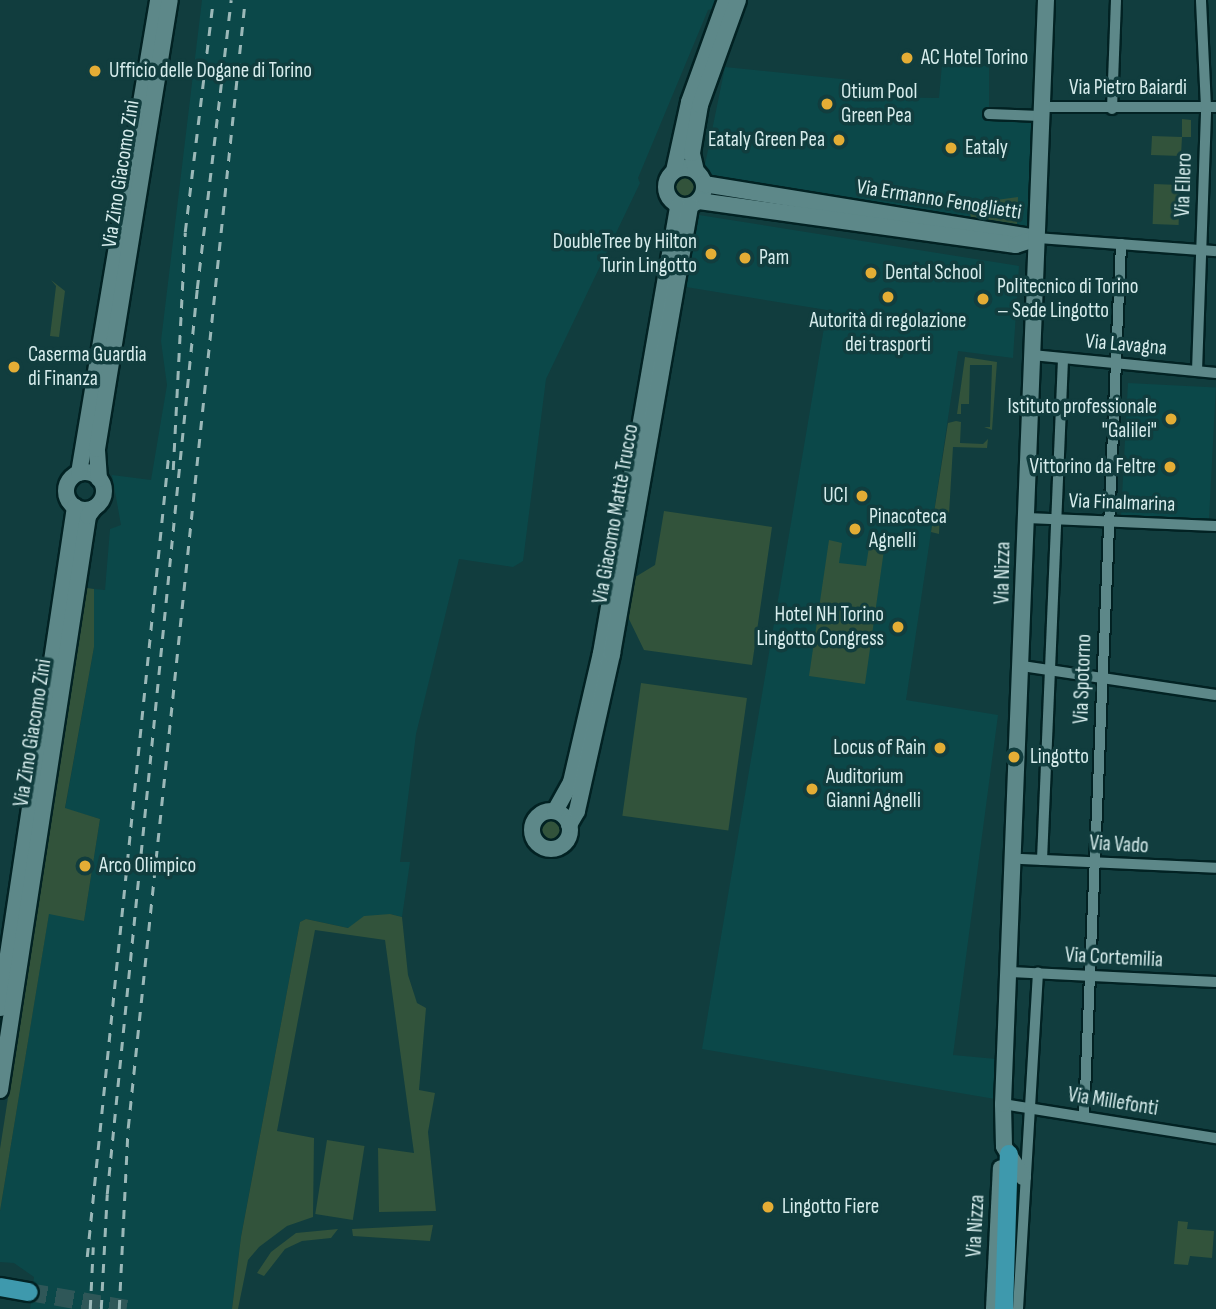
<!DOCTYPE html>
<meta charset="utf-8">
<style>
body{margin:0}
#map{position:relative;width:1216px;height:1309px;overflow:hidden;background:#113d3e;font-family:"Sofia Sans Condensed",sans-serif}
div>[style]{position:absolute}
.built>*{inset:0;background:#0b4849;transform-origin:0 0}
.green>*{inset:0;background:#32533b;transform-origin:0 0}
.round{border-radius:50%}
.primary-tunnel>*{height:18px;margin-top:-9px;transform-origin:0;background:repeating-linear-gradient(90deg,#2f5758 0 18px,transparent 0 27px)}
.roads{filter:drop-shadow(2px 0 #022223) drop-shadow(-2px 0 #022223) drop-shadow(0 2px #022223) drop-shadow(0 -2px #022223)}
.street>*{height:10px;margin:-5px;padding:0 5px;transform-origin:5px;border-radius:5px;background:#5d8889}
.secondary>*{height:16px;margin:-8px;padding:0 8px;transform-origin:8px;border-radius:8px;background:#5d8889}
.secondary>.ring{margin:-8px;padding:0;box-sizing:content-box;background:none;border:16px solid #5d8889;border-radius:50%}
.primary>*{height:18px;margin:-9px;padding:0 9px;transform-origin:9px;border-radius:9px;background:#3e99ad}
.rail>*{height:2.5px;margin-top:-1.25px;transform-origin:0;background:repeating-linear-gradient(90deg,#9bb8b8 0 9px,transparent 0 18px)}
.dots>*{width:19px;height:19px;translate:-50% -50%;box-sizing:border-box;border:4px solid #113d3e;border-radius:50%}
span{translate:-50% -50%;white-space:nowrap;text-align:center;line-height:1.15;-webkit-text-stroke:7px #113d3e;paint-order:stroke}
.poi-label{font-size:21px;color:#d6ecec}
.left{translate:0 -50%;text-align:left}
.right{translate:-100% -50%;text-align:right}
.street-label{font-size:21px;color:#d6ecec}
</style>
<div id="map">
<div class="built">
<i style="clip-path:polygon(202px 0,717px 0,716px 8px,708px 10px,638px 178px,640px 183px,546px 379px,523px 561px,513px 567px,459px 559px,416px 734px,400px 862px,410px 862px,402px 917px,390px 914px,348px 928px,306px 919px,300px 922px,241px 1237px,232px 1309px,30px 1309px,34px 1277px,14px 1263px,0 1262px,0 1211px,49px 913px,84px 921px,100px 819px,65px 809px,94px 647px,94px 589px,105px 590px,110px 529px,121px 525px,112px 475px,151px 480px,167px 385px,161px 341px)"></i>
<i style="clip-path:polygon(942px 64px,989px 66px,989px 114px,1041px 116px,1034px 232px,702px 179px,725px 67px,851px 80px,849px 97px,939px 98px)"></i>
<i style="clip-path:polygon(699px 215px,1019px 266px,1013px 358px,958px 351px,906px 700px,998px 715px,953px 1055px,996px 1059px,995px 1099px,702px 1049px,827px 310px,686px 287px)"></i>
<i style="left:1128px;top:383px;width:88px;height:132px;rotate:3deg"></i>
</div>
<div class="green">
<i style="clip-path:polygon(1182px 119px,1191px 120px,1191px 137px,1182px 137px,1181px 156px,1151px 155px,1152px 136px,1182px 137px)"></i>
<i class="round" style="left:672px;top:175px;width:26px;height:26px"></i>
<i style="left:1154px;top:184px;width:26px;height:40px;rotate:2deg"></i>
<i style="clip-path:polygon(1018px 197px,1017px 224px,971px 217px,967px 204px)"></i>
<i style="clip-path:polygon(51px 280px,65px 291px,59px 337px,50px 336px,56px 286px)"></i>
<i style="clip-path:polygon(965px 357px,997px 362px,992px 430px,984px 427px,990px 427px,992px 365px,970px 365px,969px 404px,961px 404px,961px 414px,957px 414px)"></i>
<i style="clip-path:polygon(956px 421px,961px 422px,960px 443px,983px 444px,988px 439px,987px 448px,953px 447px,949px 514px,940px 513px,939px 534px,931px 532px,948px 423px)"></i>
<i style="clip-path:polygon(664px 511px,772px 527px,752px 665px,644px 650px,626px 613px,632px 579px,655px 565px)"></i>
<i style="clip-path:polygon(829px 540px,842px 543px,839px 563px,866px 566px,869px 547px,884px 550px,865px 684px,809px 676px)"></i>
<i style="clip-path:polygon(87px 588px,94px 589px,94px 647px,65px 808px,100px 819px,84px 921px,49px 914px,0 1211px,0 1149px)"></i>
<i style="left:641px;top:683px;width:107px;height:134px;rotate:8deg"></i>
<i class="round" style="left:536px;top:814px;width:30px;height:30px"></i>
<i style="clip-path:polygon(390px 914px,402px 917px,408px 975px,417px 1003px,426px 1008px,419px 1090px,435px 1093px,428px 1132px,436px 1211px,379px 1212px,378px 1148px,414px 1153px,385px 940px,315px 930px,277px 1131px,314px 1138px,313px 1217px,287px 1226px,259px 1247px,248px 1260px,238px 1309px,232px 1309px,241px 1237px,300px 922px,306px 919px,348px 928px,364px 916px)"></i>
<i style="left:327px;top:1140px;width:38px;height:75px;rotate:9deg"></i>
<i style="clip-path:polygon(1178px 1221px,1188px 1222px,1187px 1229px,1214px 1231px,1212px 1258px,1190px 1256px,1188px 1265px,1174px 1264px)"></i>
<i style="clip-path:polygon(433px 1225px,430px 1241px,353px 1236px,352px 1229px)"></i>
<i style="clip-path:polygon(338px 1229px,331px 1238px,302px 1241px,285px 1249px,264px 1276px,257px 1273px,271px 1252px,296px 1233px)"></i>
</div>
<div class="primary-tunnel">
<i style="left:29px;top:1292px;width:99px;rotate:9.8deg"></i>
</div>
<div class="roads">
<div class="street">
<i style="left:1041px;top:107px;width:175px"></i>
<i style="left:1112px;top:109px;width:109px;rotate:-87.9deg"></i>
<i style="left:989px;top:114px;width:52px;rotate:2.2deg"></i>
<i style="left:1037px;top:238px;width:179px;rotate:4.2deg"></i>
<i style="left:1032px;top:355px;width:185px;rotate:5.6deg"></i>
<i style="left:1197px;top:371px;width:264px;rotate:-88deg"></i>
<i style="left:1206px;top:107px;width:107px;rotate:-92.7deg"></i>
<i style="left:1026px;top:518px;width:190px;rotate:2.4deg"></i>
<i style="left:1022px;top:666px;width:196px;rotate:8.5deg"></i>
<i style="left:1021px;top:859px;width:195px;rotate:2.6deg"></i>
<i style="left:1042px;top:860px;width:501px;rotate:-87.6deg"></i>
<i style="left:1010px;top:972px;width:206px;rotate:2.8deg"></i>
<i style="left:1003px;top:1104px;width:216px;rotate:9.1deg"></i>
<i style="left:1084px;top:1116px;width:873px;rotate:-87.57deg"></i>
<i style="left:1018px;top:1309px;width:337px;rotate:-86.6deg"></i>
</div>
<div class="secondary">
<i class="ring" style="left:666px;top:168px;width:22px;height:22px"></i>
<i style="left:674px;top:171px;width:71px;rotate:-77.7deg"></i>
<i style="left:689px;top:102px;width:109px;rotate:-70.1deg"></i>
<i style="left:696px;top:171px;width:18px;rotate:-103deg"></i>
<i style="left:692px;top:153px;width:49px;rotate:-80.5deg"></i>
<i style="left:700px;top:105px;width:112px;rotate:-70.1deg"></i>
<i style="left:704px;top:184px;width:337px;rotate:9.2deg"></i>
<i style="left:699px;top:201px;width:320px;rotate:7.9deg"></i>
<i style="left:1016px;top:245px;width:22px;rotate:-18deg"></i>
<i class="ring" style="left:66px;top:472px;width:22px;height:22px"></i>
<i style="left:79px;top:473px;width:480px;rotate:-80.5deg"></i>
<i style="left:99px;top:479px;width:30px;rotate:-94deg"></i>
<i style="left:97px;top:449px;width:455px;rotate:-80.8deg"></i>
<i class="ring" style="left:532px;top:811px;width:22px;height:22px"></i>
<i style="left:555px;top:811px;width:33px;rotate:-61deg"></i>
<i style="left:571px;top:782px;width:132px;rotate:-76.9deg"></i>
<i style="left:601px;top:653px;width:454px;rotate:-80.2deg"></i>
<i style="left:569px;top:825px;width:16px;rotate:-60deg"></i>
<i style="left:577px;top:811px;width:161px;rotate:-77.4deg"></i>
<i style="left:612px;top:654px;width:455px;rotate:-80.1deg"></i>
<i style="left:0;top:1008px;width:507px;rotate:-81.49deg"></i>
<i style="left:0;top:1090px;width:581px;rotate:-81.28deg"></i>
<i style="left:88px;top:516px;width:10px;rotate:-53deg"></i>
<i style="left:1023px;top:1177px;width:36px;rotate:-122deg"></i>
<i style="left:1004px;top:1146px;width:42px;rotate:-91.4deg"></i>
<i style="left:1003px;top:1104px;width:1105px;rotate:-87.77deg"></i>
<i style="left:994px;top:1309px;width:141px;rotate:-87.2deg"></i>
</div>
<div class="primary">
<i style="left:0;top:1287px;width:29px;rotate:10deg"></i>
<i style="left:1004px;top:1309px;width:155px;rotate:-88.2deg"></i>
</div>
</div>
<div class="rail">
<i style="left:173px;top:470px;width:238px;rotate:-87.1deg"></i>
<i style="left:185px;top:232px;width:234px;rotate:-83.1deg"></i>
<i style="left:87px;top:1257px;width:802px;rotate:-84.2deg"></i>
<i style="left:90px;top:1309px;width:62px;rotate:-87.2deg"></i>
<i style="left:101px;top:1309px;width:115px;rotate:-87deg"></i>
<i style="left:107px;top:1194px;width:909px;rotate:-84.32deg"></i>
<i style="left:197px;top:289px;width:291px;rotate:-83.3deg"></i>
<i style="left:119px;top:1309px;width:181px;rotate:-87.2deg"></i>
<i style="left:128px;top:1128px;width:1134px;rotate:-84.08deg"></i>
</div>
<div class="dots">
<i style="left:907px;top:58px;background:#e4ad35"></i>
<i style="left:95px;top:71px;background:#e4ad35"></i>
<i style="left:827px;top:104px;background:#e4ad35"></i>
<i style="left:839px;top:140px;background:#e4ad35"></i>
<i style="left:951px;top:148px;background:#e4ad35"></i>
<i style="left:711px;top:254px;background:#e4ad35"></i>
<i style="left:745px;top:258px;background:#e4ad35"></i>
<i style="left:871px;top:273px;background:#e4ad35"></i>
<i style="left:888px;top:297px;background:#e4ad35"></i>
<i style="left:983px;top:299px;background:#e4ad35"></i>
<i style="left:14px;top:367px;background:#e4ad35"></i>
<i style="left:1171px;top:419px;background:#e4ad35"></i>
<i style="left:1170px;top:467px;background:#e4ad35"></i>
<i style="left:862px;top:496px;background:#e4ad35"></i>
<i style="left:855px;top:529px;background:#e4ad35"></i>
<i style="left:898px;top:627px;background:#e4ad35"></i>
<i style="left:940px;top:748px;background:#e4ad35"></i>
<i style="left:1014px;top:757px;background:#e4ad35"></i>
<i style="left:812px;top:789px;background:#e4ad35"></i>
<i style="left:85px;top:866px;background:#e4ad35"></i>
<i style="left:768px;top:1207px;background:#e4ad35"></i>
</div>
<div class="poi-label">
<span class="left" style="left:921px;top:58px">AC Hotel Torino</span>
<span class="left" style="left:109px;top:71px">Ufficio delle Dogane di Torino</span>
<span class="left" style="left:841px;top:104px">Otium Pool<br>Green Pea</span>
<span class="right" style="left:825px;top:140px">Eataly Green Pea</span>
<span class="left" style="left:965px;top:148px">Eataly</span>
<span class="right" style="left:697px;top:254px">DoubleTree by Hilton<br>Turin Lingotto</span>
<span class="left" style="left:759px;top:258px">Pam</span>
<span class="left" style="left:885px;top:273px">Dental School</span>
<span class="left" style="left:997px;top:299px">Politecnico di Torino<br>– Sede Lingotto</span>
<span style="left:888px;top:333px">Autorità di regolazione<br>dei trasporti</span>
<span class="left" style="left:28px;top:367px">Caserma Guardia<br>di Finanza</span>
<span class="right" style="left:1157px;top:419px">Istituto professionale<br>"Galilei"</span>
<span class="right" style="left:1156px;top:467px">Vittorino da Feltre</span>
<span class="right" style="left:848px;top:496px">UCI</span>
<span class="left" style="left:869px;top:529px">Pinacoteca<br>Agnelli</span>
<span class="right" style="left:884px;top:627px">Hotel NH Torino<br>Lingotto Congress</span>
<span class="right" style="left:926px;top:748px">Locus of Rain</span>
<span class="left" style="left:1030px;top:757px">Lingotto</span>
<span class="left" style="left:826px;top:789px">Auditorium<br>Gianni Agnelli</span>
<span class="left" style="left:99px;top:866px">Arco Olimpico</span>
<span class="left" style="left:782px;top:1207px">Lingotto Fiere</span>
</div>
<div class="street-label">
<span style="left:1128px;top:88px">Via Pietro Baiardi</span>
<span style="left:121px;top:174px;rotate:-81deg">Via Zino Giacomo Zini</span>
<span style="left:1184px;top:185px;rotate:-88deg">Via Ellero</span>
<span style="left:939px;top:200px;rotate:9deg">Via Ermanno Fenoglietti</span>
<span style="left:1126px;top:345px;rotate:5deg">Via Lavagna</span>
<span style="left:1122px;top:503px;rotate:2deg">Via Finalmarina</span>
<span style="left:616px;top:514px;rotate:-80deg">Via Giacomo Mattè Trucco</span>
<span style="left:1003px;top:573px;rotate:-89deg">Via Nizza</span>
<span style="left:1083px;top:679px;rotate:-88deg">Via Spotorno</span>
<span style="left:33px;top:733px;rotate:-81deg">Via Zino Giacomo Zini</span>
<span style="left:1119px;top:845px;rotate:3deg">Via Vado</span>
<span style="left:1114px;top:958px;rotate:3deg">Via Cortemilia</span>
<span style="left:1113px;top:1102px;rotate:9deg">Via Millefonti</span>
<span style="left:976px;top:1226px;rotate:-87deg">Via Nizza</span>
</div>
</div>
